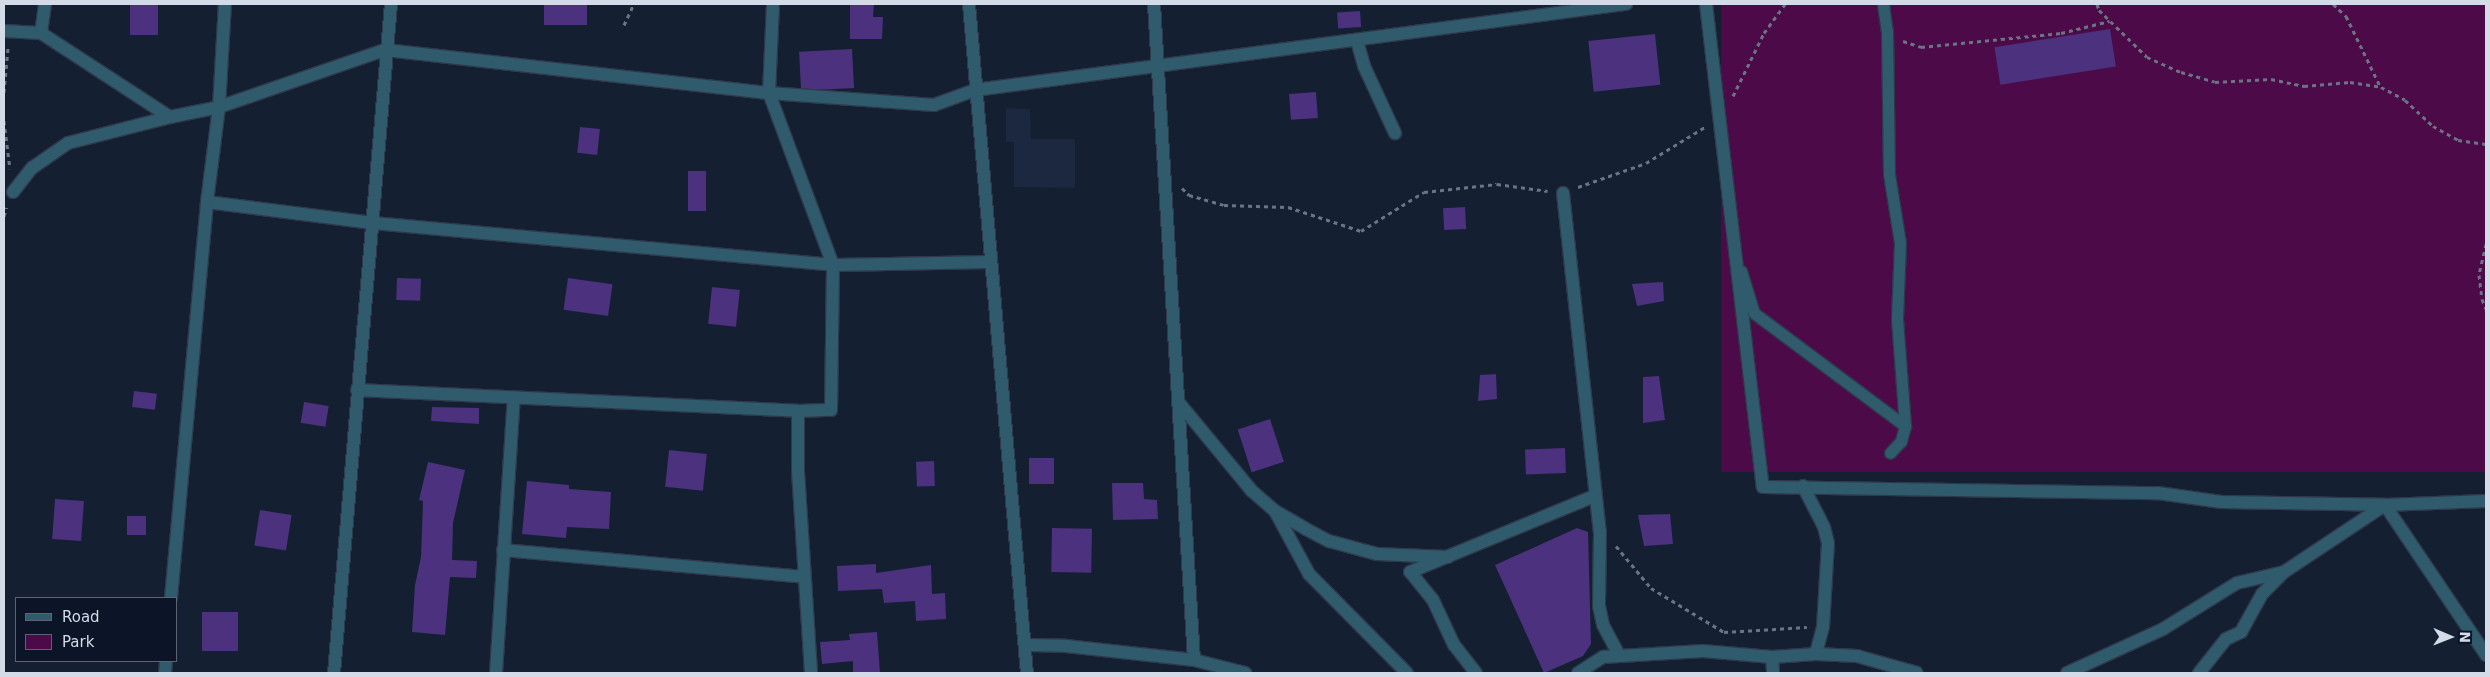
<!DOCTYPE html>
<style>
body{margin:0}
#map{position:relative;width:2490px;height:677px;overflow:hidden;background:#141f31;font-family:"DejaVu Sans",sans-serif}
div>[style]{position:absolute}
.built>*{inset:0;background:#1b283f}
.green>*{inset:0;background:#4c0a48;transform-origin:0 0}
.building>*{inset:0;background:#4b317e;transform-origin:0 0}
.path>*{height:3px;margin-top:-1.5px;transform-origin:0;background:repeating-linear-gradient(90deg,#6a7483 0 4px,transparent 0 8px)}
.roads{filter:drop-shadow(1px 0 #2f394b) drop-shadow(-1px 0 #2f394b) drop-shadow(0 1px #2f394b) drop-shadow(0 -1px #2f394b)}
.service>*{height:11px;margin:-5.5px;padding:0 5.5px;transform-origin:5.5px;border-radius:5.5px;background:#2f5b6d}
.minor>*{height:12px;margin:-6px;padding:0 6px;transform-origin:6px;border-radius:6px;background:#2f5b6d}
span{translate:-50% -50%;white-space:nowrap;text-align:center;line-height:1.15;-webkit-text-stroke:4px #0c1527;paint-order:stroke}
.frame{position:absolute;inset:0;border:5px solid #d4dbe8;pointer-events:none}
.legend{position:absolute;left:15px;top:597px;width:162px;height:65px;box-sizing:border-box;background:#0c1527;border:1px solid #5c6474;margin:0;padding:6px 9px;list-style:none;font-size:15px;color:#d4dbe8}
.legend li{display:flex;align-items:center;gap:10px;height:25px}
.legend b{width:25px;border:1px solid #5c6474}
.north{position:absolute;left:2425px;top:612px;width:50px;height:50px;-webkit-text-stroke:4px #0c1527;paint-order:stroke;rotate:91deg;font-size:14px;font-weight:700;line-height:20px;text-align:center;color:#d4dbe8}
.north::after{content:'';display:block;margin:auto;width:18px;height:22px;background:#d4dbe8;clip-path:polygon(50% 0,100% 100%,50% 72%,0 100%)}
</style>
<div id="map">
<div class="built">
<i style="clip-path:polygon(1006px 108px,1030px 109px,1031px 139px,1075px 139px,1075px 188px,1014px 187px,1014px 142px,1006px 142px)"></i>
</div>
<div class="green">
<i style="left:1721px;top:4px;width:765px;height:468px"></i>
</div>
<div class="building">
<i style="left:130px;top:4px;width:28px;height:31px"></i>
<i style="left:544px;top:4px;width:43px;height:21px"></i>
<i style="clip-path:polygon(850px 4px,874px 4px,873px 17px,883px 17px,882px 39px,850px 39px)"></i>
<i style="left:1360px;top:11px;width:16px;height:23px;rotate:86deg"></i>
<i style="left:2110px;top:29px;width:38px;height:117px;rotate:81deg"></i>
<i style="left:1655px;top:34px;width:51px;height:67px;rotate:84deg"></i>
<i style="left:852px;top:49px;width:39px;height:53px;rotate:87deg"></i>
<i style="left:1316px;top:92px;width:26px;height:27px;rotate:86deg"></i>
<i style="left:580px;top:127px;width:20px;height:26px;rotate:6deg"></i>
<i style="left:688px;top:171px;width:18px;height:40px"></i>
<i style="left:1465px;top:207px;width:22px;height:22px;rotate:87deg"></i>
<i style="left:397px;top:278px;width:24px;height:22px;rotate:2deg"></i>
<i style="left:568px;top:278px;width:45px;height:32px;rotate:8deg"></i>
<i style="clip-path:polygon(1663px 282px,1664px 301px,1637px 306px,1632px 284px)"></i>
<i style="left:712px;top:287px;width:28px;height:37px;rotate:6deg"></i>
<i style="clip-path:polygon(1496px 374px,1497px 399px,1478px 401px,1480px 375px)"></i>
<i style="clip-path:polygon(1659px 376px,1665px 420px,1643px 423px,1643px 377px)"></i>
<i style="left:134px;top:391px;width:23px;height:16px;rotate:7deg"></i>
<i style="left:304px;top:402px;width:25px;height:21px;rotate:9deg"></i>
<i style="clip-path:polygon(432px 407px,479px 408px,479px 424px,431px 421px)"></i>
<i style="left:1270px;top:419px;width:45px;height:34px;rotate:72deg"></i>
<i style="left:1565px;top:448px;width:25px;height:40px;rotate:88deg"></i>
<i style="left:669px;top:450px;width:38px;height:37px;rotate:6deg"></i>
<i style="left:1029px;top:458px;width:25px;height:26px"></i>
<i style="left:934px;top:461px;width:25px;height:18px;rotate:88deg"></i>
<i style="clip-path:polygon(428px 462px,465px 470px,453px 523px,452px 560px,477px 561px,476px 578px,450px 577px,445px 635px,412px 632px,415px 585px,421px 557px,423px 501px,419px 500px)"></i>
<i style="clip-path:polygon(527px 481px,569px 485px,569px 489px,611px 492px,609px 529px,567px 527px,566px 538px,522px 534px)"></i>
<i style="clip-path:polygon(1112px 483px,1143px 483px,1144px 499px,1157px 500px,1158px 519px,1113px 520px)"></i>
<i style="left:55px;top:499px;width:29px;height:40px;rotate:4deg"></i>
<i style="left:260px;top:510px;width:32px;height:36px;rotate:9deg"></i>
<i style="clip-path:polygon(1670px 514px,1673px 544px,1644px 546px,1638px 515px)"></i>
<i style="left:127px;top:516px;width:19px;height:19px"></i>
<i style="left:1052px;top:528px;width:40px;height:44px;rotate:1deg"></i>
<i style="clip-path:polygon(1577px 528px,1588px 532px,1591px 644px,1583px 656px,1544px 673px,1495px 565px)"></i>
<i style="clip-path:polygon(876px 564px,876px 573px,931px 565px,932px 594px,945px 593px,946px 619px,916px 621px,915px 601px,884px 603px,882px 589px,838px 591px,837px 566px)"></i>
<i style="left:202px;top:612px;width:36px;height:39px"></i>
<i style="clip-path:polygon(877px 632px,880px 673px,853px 673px,853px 661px,822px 664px,820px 642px,850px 640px,849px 634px)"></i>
</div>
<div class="path">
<i style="left:2097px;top:4px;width:6px;rotate:72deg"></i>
<i style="left:2099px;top:10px;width:67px;rotate:44.4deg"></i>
<i style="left:2147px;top:57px;width:37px;rotate:24deg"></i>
<i style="left:2181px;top:72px;width:35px;rotate:16deg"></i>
<i style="left:2215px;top:82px;width:56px;rotate:-3.1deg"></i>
<i style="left:2271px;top:79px;width:34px;rotate:12deg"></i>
<i style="left:2304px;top:86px;width:46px;rotate:-5deg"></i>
<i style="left:2350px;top:82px;width:31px;rotate:9deg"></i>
<i style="left:2381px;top:87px;width:27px;rotate:28deg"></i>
<i style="left:2405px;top:100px;width:38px;rotate:43deg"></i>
<i style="left:2433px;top:126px;width:29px;rotate:29deg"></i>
<i style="left:2458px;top:140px;width:28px;rotate:8deg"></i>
<i style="left:2333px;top:4px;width:18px;rotate:43deg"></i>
<i style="left:2346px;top:16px;width:78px;rotate:64.1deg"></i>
<i style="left:624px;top:25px;width:23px;rotate:-65deg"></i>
<i style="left:1903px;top:41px;width:19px;rotate:18deg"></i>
<i style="left:1921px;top:47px;width:141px;rotate:-5.7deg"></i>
<i style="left:2061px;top:33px;width:50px;rotate:-13.8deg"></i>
<i style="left:4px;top:92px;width:44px;rotate:-84.8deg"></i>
<i style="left:1733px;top:96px;width:70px;rotate:-63.8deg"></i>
<i style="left:1764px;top:33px;width:36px;rotate:-54deg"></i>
<i style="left:4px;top:121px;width:48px;rotate:82.9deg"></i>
<i style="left:1578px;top:187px;width:72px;rotate:-19.4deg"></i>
<i style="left:1646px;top:163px;width:69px;rotate:-31.4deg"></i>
<i style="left:1182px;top:188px;width:10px;rotate:45deg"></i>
<i style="left:1189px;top:195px;width:36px;rotate:16deg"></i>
<i style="left:1224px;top:205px;width:64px;rotate:1.8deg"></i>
<i style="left:1288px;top:207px;width:77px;rotate:18.2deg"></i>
<i style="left:1361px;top:231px;width:74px;rotate:-31.8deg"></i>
<i style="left:1424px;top:192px;width:73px;rotate:-6.3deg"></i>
<i style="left:1497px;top:184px;width:51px;rotate:7.8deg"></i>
<i style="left:4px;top:216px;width:9px;rotate:-72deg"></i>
<i style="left:2486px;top:244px;width:32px;rotate:103deg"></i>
<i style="left:2479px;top:275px;width:24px;rotate:83deg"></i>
<i style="left:2482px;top:299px;width:11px;rotate:68deg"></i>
<i style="left:1616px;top:546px;width:55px;rotate:50.2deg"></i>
<i style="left:1651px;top:588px;width:85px;rotate:31.1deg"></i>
<i style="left:1724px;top:632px;width:83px;rotate:-3.4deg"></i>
</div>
<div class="roads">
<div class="service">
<i style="left:1883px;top:4px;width:27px;rotate:82deg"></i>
<i style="left:1887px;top:31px;width:143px;rotate:89.2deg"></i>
<i style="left:1889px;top:174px;width:70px;rotate:80.9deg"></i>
<i style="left:1900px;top:243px;width:76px;rotate:92.3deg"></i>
<i style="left:1897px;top:319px;width:107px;rotate:85.7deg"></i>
<i style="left:1905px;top:426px;width:16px;rotate:105deg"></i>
<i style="left:1901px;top:441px;width:16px;rotate:133deg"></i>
<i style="left:1741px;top:271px;width:44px;rotate:72.8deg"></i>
<i style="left:1754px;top:313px;width:189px;rotate:36.8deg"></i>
</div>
<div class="minor">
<i style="left:969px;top:4px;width:672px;rotate:85.05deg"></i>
<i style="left:1154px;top:4px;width:657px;rotate:86.51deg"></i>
<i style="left:1706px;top:4px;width:486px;rotate:83.3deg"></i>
<i style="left:1763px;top:487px;width:395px;rotate:0.9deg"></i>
<i style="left:2158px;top:493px;width:64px;rotate:8.1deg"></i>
<i style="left:2221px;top:502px;width:164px;rotate:1deg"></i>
<i style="left:2385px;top:505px;width:101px;rotate:-2.3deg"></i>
<i style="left:4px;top:31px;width:37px;rotate:3deg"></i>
<i style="left:41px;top:33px;width:154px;rotate:33.1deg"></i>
<i style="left:170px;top:117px;width:50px;rotate:-11.5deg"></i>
<i style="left:219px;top:107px;width:176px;rotate:-19deg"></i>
<i style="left:385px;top:50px;width:386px;rotate:6.4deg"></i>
<i style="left:769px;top:93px;width:165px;rotate:4.2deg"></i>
<i style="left:934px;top:105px;width:44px;rotate:-20.1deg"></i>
<i style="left:975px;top:90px;width:657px;rotate:-7.53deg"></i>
<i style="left:41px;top:33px;width:29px;rotate:-82deg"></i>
<i style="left:1357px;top:41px;width:26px;rotate:74deg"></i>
<i style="left:1364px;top:66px;width:74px;rotate:65.2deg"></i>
<i style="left:13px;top:192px;width:31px;rotate:-52deg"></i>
<i style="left:32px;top:168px;width:44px;rotate:-34.8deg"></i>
<i style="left:68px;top:143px;width:105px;rotate:-14.3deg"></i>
<i style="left:1563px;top:193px;width:341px;rotate:83.8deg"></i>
<i style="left:1600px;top:532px;width:74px;rotate:90.8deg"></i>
<i style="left:1599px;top:606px;width:19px;rotate:78deg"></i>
<i style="left:1603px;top:625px;width:34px;rotate:62deg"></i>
<i style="left:207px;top:202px;width:167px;rotate:7.2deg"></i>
<i style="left:373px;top:223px;width:462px;rotate:5.2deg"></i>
<i style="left:833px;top:265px;width:156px;rotate:-1.1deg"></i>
<i style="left:357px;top:390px;width:441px;rotate:2.7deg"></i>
<i style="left:798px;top:411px;width:33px;rotate:-2deg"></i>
<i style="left:831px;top:410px;width:145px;rotate:-89.2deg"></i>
<i style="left:833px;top:265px;width:184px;rotate:-110.4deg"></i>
<i style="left:769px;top:93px;width:89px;rotate:-87.4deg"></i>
<i style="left:1180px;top:404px;width:113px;rotate:50.4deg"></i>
<i style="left:1252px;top:491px;width:30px;rotate:41deg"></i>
<i style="left:1275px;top:511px;width:36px;rotate:30deg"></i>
<i style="left:1306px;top:529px;width:26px;rotate:28deg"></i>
<i style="left:1329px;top:541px;width:50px;rotate:15.2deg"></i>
<i style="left:1377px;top:554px;width:71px;rotate:2.4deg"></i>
<i style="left:798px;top:411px;width:60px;rotate:90deg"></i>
<i style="left:798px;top:471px;width:202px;rotate:86.3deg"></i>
<i style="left:1803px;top:486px;width:46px;rotate:62.9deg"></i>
<i style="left:1824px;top:527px;width:16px;rotate:76deg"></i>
<i style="left:1828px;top:543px;width:84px;rotate:93.4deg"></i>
<i style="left:1823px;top:627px;width:28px;rotate:105deg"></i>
<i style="left:1275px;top:511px;width:72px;rotate:61.6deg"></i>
<i style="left:1309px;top:574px;width:139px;rotate:45.3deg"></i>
<i style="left:503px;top:550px;width:302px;rotate:5.1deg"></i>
<i style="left:171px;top:598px;width:398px;rotate:-84.8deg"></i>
<i style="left:207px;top:202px;width:96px;rotate:-82.8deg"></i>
<i style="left:219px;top:107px;width:103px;rotate:-86.7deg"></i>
<i style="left:1027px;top:645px;width:39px;rotate:1deg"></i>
<i style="left:1066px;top:646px;width:129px;rotate:6.2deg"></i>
<i style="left:1194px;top:660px;width:53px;rotate:14.3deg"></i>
<i style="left:1772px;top:657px;width:16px;rotate:86deg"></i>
<i style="left:165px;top:673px;width:12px;rotate:-85deg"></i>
<i style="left:334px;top:673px;width:671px;rotate:-85.13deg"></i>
<i style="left:496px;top:673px;width:276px;rotate:-86.3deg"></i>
<i style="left:1476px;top:673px;width:36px;rotate:-128deg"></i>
<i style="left:1454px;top:645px;width:50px;rotate:-115deg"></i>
<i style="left:1433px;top:600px;width:36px;rotate:-129deg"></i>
<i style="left:1410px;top:572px;width:199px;rotate:-22.4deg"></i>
<i style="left:1578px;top:673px;width:30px;rotate:-33deg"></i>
<i style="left:1603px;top:657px;width:100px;rotate:-3.4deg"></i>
<i style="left:1703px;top:651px;width:69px;rotate:5deg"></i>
<i style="left:1772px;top:657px;width:44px;rotate:-3.9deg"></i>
<i style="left:1816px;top:654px;width:41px;rotate:2.8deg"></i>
<i style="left:1857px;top:656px;width:62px;rotate:15.8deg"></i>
<i style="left:2067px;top:673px;width:106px;rotate:-24.6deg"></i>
<i style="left:2163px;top:629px;width:87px;rotate:-31.9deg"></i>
<i style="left:2237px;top:583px;width:48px;rotate:-13.2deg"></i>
<i style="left:2199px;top:673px;width:43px;rotate:-51.5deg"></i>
<i style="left:2226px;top:639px;width:17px;rotate:-25deg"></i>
<i style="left:2241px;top:632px;width:43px;rotate:-61.1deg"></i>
<i style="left:2262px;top:594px;width:31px;rotate:-45deg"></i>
<i style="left:2284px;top:572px;width:121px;rotate:-33.6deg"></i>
<i style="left:2385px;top:505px;width:181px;rotate:56deg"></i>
</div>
</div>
<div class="frame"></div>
<ul class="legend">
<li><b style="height:6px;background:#2f5b6d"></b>Road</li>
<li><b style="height:14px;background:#4c0a48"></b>Park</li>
</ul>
<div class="north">N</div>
</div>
